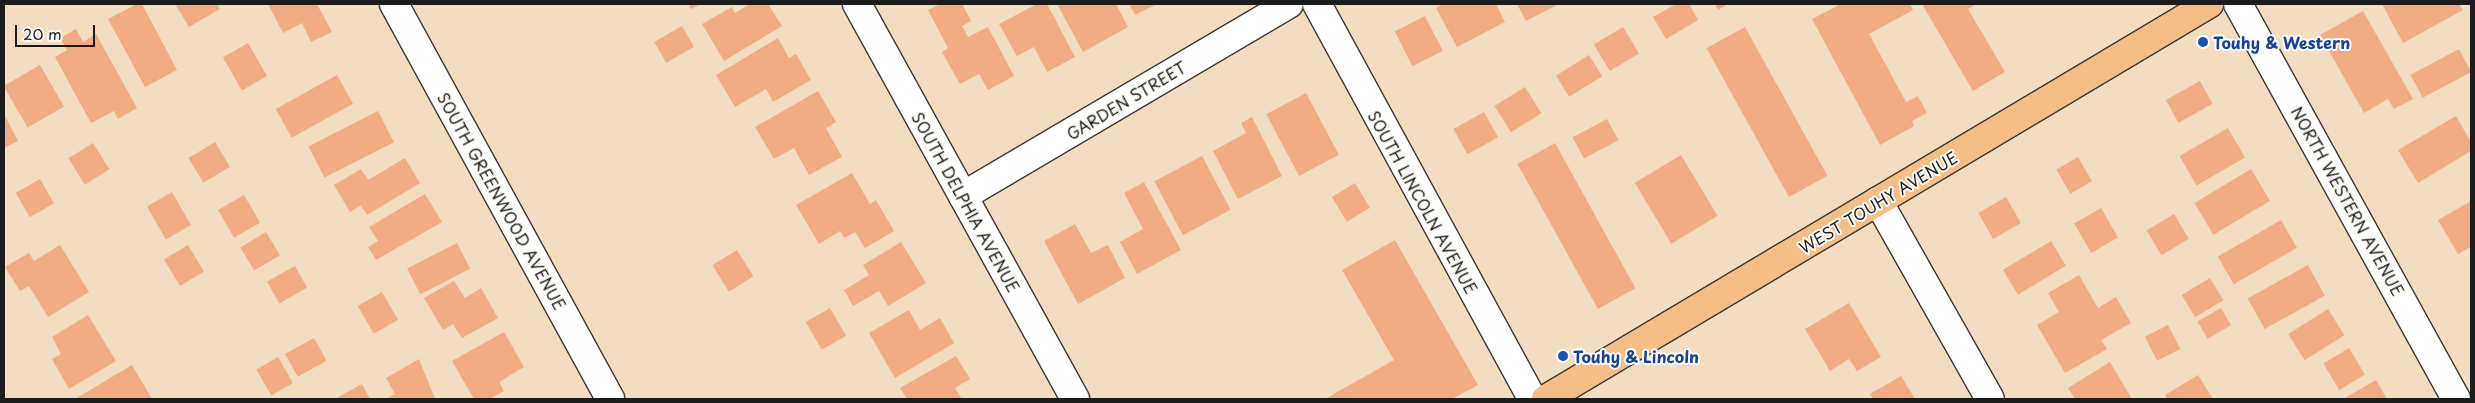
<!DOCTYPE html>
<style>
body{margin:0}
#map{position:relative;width:2475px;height:403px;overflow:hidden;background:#f3ddc0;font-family:"Playpen Sans",sans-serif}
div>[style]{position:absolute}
.building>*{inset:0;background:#f1ac84;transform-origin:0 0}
.roads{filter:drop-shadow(1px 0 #3c3935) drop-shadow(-1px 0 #3c3935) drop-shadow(0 1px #3c3935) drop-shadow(0 -1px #3c3935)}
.minor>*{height:28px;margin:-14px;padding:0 14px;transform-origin:14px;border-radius:14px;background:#fff}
.major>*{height:28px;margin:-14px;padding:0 14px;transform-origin:14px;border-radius:14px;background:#f6be87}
.dots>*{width:14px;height:14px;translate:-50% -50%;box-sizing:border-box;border:2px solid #fdfcf7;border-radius:50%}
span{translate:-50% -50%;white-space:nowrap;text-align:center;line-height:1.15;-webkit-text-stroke:4px #fdfcf7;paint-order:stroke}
.transit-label{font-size:16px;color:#164399;font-weight:700}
.left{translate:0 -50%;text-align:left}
.street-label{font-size:16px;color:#1c1c1c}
.frame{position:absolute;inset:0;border:5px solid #1c1c1c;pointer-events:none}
.scale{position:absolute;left:15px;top:25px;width:80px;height:22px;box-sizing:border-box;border:2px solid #1c1c1c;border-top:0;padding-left:6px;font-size:15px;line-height:18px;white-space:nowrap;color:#1c1c1c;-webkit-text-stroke:4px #fdfcf7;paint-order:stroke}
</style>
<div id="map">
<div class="building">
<i style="clip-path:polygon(137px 4px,142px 4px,177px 70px,145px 87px,108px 19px)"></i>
<i style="clip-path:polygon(175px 4px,217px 4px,220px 9px,189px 27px)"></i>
<i style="clip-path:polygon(268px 4px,317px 4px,332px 32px,311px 42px,302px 23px,283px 33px)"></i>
<i style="clip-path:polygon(688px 4px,701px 4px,691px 9px)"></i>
<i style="clip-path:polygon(750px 4px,768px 4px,782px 26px,724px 61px,702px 24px,732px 7px,735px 13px)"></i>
<i style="clip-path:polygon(940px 4px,962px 4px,971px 21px,962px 26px,968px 37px,988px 27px,1014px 76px,988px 90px,979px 74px,960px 84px,942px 52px,948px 48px,928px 10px)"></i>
<i style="clip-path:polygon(1037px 4px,1047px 4px,1075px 57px,1047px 72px,1034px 47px,1017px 56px,999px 24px)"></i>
<i style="clip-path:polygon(1057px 4px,1116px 4px,1128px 27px,1083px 52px)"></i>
<i style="clip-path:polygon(1129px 4px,1157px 4px,1135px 15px)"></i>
<i style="clip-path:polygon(1443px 4px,1496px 4px,1505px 22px,1457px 47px,1436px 8px)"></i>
<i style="clip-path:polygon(1517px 4px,1559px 4px,1526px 21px)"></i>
<i style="clip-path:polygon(1676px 4px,1689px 4px,1698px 20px,1666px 39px,1653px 17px)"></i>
<i style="clip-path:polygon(1715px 4px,1728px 4px,1718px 10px)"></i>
<i style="clip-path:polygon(1841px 4px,1910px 4px,1913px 10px,1869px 34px,1906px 102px,1918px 96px,1927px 113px,1912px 121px,1914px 126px,1880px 145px,1812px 19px)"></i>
<i style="clip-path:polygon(1922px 4px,1977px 4px,1968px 9px,2005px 72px,1973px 91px)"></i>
<i style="clip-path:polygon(2382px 4px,2459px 4px,2463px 10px,2403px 43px)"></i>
<i style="clip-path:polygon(2363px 11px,2413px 99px,2394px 109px,2388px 99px,2364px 113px,2320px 35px)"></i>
<i style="left:1425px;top:16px;width:39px;height:34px;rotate:63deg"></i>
<i style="left:682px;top:26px;width:24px;height:32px;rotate:60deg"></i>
<i style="left:1623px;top:27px;width:31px;height:34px;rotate:59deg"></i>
<i style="left:1745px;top:27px;width:170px;height:44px;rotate:61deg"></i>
<i style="clip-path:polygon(76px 29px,83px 42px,96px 34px,137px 108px,118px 119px,114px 111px,91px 123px,55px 57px,67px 50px,60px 38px)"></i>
<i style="clip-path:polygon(778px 38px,789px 58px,796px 54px,811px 80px,773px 102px,766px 89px,735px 107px,716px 75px)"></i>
<i style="left:248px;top:43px;width:38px;height:29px;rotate:60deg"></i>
<i style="left:2459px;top:49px;width:26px;height:55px;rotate:62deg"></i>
<i style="left:1589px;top:55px;width:25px;height:39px;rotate:58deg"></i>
<i style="left:40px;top:65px;width:48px;height:42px;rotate:60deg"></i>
<i style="left:337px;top:75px;width:33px;height:70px;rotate:61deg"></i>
<i style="left:2200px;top:81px;width:26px;height:39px;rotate:61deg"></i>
<i style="left:1525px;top:87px;width:31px;height:36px;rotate:58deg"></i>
<i style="clip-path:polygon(818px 91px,836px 122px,826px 128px,842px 157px,809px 175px,794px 148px,774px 159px,755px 127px)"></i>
<i style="left:1306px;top:93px;width:70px;height:45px;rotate:62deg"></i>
<i style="left:378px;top:111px;width:35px;height:78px;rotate:63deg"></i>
<i style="left:1484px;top:112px;width:29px;height:35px;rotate:61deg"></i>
<i style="clip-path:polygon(4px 114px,18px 141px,4px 148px)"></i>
<i style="clip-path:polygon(2456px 116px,2471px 142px,2471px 151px,2418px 183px,2398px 150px)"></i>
<i style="clip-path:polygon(1252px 117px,1282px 176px,1238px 199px,1213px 151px,1246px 133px,1241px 123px)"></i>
<i style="left:1607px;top:119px;width:24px;height:39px;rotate:62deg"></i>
<i style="left:2228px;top:128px;width:34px;height:56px;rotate:60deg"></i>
<i style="left:215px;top:142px;width:29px;height:31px;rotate:59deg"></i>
<i style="left:93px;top:143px;width:31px;height:29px;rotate:58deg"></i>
<i style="left:1555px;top:143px;width:166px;height:43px;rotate:61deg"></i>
<i style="left:1681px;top:155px;width:71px;height:54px;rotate:59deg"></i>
<i style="left:1202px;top:156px;width:61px;height:54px;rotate:62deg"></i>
<i style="left:2078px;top:157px;width:28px;height:25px;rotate:60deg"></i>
<i style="clip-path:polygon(405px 158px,420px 183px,367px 215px,361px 205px,350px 212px,334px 185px,361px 169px,368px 180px)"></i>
<i style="left:2251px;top:169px;width:37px;height:66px;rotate:59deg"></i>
<i style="clip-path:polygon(852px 173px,870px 204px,876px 200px,894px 231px,865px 248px,855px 232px,844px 238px,840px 231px,819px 244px,796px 205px)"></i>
<i style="left:40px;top:179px;width:28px;height:28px;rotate:60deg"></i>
<i style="clip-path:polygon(1144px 182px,1181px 250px,1137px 274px,1120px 242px,1143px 229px,1124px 193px)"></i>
<i style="left:1355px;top:183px;width:29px;height:27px;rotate:59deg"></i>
<i style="left:172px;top:192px;width:38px;height:29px;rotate:60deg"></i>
<i style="clip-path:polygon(425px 194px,442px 222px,376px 260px,368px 247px,378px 241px,369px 227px)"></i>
<i style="left:244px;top:195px;width:32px;height:30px;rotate:60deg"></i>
<i style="left:2006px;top:197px;width:30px;height:32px;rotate:60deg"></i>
<i style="clip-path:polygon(2471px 201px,2471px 247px,2458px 254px,2438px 220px)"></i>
<i style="left:2101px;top:208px;width:34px;height:31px;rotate:60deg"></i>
<i style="left:2174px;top:214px;width:29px;height:32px;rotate:59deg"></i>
<i style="left:2281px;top:220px;width:32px;height:73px;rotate:60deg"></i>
<i style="clip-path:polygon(1075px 224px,1091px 253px,1108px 245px,1125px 278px,1078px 304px,1044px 241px)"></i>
<i style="left:266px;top:232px;width:27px;height:30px;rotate:59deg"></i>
<i style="clip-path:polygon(1395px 240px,1478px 385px,1452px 399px,1325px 399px,1394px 360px,1342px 270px)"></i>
<i style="left:2051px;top:241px;width:29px;height:56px;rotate:59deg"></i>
<i style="clip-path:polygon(901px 242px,926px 283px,888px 306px,879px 291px,853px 306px,844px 290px,869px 275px,863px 265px)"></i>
<i style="left:457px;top:243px;width:29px;height:56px;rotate:63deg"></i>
<i style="clip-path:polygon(60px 245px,89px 292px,48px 317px,29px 286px,20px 291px,5px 267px,29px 253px,34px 261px)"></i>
<i style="left:188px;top:245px;width:31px;height:28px;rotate:59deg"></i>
<i style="left:737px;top:250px;width:31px;height:29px;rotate:58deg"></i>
<i style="left:2308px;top:265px;width:35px;height:69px;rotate:61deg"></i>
<i style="left:295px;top:266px;width:25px;height:32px;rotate:61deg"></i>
<i style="clip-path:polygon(2079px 275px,2098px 308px,2116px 297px,2131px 323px,2101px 340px,2107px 349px,2065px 373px,2037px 325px,2059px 312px,2048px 293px)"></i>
<i style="left:2210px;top:278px;width:26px;height:33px;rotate:59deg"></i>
<i style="clip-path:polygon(454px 281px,465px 298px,481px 288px,498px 318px,462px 338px,453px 324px,443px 330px,424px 298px)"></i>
<i style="left:382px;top:292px;width:32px;height:28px;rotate:60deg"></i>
<i style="clip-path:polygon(1849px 303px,1881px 357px,1857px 371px,1849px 359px,1830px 371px,1805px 329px)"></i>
<i style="left:830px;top:308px;width:32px;height:28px;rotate:60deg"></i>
<i style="left:2221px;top:308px;width:20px;height:27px;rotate:60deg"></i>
<i style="left:2328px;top:309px;width:31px;height:47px;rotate:58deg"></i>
<i style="clip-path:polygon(909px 310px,920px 330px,940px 318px,954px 343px,895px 378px,869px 333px)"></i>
<i style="clip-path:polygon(88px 315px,116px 361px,69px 389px,52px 359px,61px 354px,52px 337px)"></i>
<i style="left:2168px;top:325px;width:27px;height:26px;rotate:63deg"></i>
<i style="clip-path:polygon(504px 332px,524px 367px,499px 382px,504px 391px,490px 399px,474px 399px,452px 361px)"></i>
<i style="left:314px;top:338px;width:26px;height:33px;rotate:61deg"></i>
<i style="left:2349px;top:348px;width:31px;height:30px;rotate:59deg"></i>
<i style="clip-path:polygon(956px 356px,970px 379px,955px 388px,962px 399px,907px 399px,900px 388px)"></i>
<i style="left:278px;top:357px;width:30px;height:25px;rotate:60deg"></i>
<i style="clip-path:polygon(419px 359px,435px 399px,386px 399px,395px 394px,386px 378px)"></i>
<i style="clip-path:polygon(2110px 362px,2132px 399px,2075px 399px,2068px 388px)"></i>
<i style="clip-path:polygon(132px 365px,152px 399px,75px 399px)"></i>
<i style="clip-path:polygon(2198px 375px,2213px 399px,2167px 399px,2165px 395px)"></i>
<i style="clip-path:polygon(1901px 376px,1915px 399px,1873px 399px,1870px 394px)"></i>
<i style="clip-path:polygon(2376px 380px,2387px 399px,2343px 399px)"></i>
<i style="clip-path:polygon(362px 384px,370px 399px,335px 399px)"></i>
</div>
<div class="roads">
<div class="minor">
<i style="left:394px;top:4px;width:450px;rotate:61.3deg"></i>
<i style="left:857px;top:4px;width:451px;rotate:61.1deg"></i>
<i style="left:1317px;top:4px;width:450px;rotate:61.4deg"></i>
<i style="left:2238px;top:4px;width:451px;rotate:61.1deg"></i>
<i style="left:963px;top:196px;width:378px;rotate:-30.5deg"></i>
<i style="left:1878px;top:201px;width:227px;rotate:60.5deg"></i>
</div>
<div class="major">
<i style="left:1546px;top:399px;width:772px;rotate:-30.79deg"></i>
</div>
</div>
<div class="dots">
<i style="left:2203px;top:42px;background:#1a4fb4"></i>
<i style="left:1563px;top:356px;background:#1a4fb4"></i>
</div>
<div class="transit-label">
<span class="left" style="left:2213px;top:42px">Touhy &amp; Western</span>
<span class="left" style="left:1573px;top:356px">Touhy &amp; Lincoln</span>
</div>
<div class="street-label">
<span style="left:1126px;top:100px;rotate:-31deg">GARDEN STREET</span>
<span style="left:502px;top:201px;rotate:61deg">SOUTH GREENWOOD AVENUE</span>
<span style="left:2348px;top:201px;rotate:61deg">NORTH WESTERN AVENUE</span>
<span style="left:966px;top:202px;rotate:61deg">SOUTH DELPHIA AVENUE</span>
<span style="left:1423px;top:202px;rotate:61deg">SOUTH LINCOLN AVENUE</span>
<span style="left:1878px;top:202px;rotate:-31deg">WEST TOUHY AVENUE</span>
</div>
<div class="frame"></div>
<div class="scale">20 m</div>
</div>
